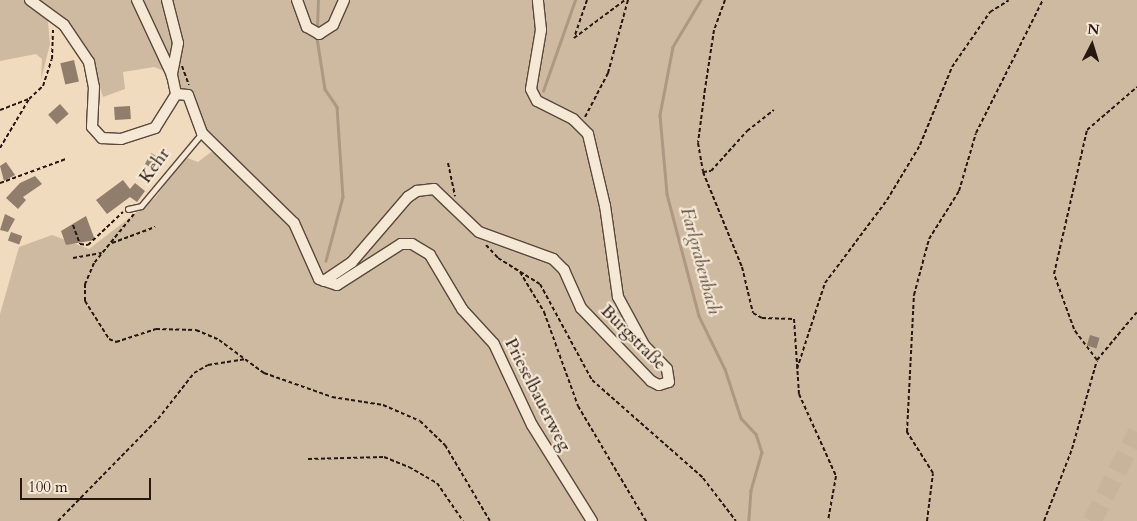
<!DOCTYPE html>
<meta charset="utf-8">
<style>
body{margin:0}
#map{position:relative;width:1137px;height:521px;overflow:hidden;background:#f0dbbe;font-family:Cardo,serif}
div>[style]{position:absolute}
.green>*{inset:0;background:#cebaa1}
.stream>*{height:2.5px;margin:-1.25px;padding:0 1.25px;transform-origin:1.25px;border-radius:1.25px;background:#ac9883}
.building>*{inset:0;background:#907d6b;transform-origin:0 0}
.motorway-tunnel>*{height:19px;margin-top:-9.5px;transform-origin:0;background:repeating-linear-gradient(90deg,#c8b49b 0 19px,transparent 0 28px)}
.path>*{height:2px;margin-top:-1px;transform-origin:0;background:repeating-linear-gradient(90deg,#281711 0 4px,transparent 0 6.5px)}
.roads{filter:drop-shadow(1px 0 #5a483c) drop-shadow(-1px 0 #5a483c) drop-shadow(0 1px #5a483c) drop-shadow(0 -1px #5a483c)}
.service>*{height:5px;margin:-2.5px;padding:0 2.5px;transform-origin:2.5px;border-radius:2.5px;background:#f5e8d5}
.minor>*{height:10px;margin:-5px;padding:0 5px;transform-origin:5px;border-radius:5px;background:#f5e8d5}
span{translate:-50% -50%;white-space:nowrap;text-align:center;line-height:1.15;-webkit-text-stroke:4.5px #f5e8d5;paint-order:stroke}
.street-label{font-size:18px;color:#281711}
.water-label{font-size:19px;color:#5d4b3f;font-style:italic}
.north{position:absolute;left:1067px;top:20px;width:50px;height:50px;-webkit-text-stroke:4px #f5e8d5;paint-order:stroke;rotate:5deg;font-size:14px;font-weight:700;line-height:20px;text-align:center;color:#281711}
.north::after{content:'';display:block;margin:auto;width:18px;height:22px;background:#281711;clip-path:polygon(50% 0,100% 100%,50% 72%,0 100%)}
.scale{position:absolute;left:20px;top:478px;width:131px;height:22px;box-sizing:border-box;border:2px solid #281711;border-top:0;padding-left:6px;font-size:15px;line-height:18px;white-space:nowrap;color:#281711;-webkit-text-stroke:4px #f5e8d5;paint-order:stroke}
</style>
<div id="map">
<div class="green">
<i style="clip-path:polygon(0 0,1137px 0,1137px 521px,0 521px,0 314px,19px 247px,52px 235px,89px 249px,155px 198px,185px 157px,198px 162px,211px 152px,220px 153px,274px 206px,300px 238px,310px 274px,331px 287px,401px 247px,422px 251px,422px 244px,403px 242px,385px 248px,335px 281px,319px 275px,310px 249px,247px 170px,207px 134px,200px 123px,194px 93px,177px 88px,175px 75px,154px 67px,123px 72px,125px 89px,103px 97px,92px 62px,60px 18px,48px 22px,50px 44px,41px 80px,42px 59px,36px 54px,0 61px)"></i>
</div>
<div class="stream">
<i style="left:701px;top:0;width:55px;rotate:120.8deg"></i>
<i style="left:673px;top:47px;width:69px;rotate:100.8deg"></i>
<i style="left:660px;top:115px;width:79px;rotate:84.9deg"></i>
<i style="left:667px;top:194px;width:126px;rotate:75.3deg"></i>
<i style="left:699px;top:316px;width:59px;rotate:63.9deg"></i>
<i style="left:725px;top:369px;width:52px;rotate:71.9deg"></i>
<i style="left:741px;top:418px;width:22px;rotate:47deg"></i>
<i style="left:756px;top:434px;width:19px;rotate:72deg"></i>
<i style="left:762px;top:452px;width:40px;rotate:106deg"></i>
<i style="left:751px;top:490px;width:31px;rotate:94deg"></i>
<i style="left:317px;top:27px;width:27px;rotate:-88deg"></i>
<i style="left:317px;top:38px;width:52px;rotate:81.1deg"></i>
<i style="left:325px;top:89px;width:22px;rotate:56deg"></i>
<i style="left:337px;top:107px;width:90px;rotate:86.2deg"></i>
<i style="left:343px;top:197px;width:66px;rotate:104.9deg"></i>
<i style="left:543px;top:91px;width:96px;rotate:-70.6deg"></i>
</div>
<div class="building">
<i style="left:74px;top:60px;width:22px;height:14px;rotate:77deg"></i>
<i style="left:60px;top:104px;width:13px;height:16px;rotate:48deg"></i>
<i style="left:130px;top:106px;width:13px;height:16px;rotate:86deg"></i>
<i style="clip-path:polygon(160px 152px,168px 156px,158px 172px,145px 164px,151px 153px,158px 157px)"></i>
<i style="clip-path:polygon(6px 162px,15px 175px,4px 181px,0 166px)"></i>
<i style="clip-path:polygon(35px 176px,42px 184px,23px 197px,26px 200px,18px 209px,6px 198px,20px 183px)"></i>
<i style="clip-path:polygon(123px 180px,130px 189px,135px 183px,145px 191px,137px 202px,130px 197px,107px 214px,96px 200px)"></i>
<i style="clip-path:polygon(5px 214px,15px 219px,8px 232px,0 230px)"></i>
<i style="clip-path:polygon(86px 216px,95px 240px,66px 245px,61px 231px)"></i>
<i style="left:11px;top:232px;width:12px;height:9px;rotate:20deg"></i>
<i style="left:1090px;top:335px;width:10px;height:11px;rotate:17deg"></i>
</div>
<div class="motorway-tunnel">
<i style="left:1092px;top:521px;width:100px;rotate:-63.2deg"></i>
</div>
<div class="path">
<i style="left:587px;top:0;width:40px;rotate:108.9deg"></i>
<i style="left:574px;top:38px;width:64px;rotate:-36.7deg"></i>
<i style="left:725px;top:0;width:32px;rotate:110deg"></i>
<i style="left:714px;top:30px;width:60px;rotate:98.7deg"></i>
<i style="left:705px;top:89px;width:54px;rotate:97.4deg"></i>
<i style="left:698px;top:143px;width:29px;rotate:80deg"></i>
<i style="left:703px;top:172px;width:103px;rotate:67.7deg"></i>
<i style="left:742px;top:267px;width:47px;rotate:76.6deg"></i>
<i style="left:753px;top:313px;width:10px;rotate:29deg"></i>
<i style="left:762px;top:318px;width:32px;rotate:2deg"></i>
<i style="left:794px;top:319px;width:75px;rotate:86.2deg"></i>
<i style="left:799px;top:394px;width:90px;rotate:65.7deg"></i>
<i style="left:836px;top:476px;width:46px;rotate:100.1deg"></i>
<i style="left:182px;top:66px;width:20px;rotate:70deg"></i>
<i style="left:0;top:110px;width:31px;rotate:-21deg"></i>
<i style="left:29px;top:99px;width:19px;rotate:-43deg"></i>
<i style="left:43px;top:86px;width:28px;rotate:-72deg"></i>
<i style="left:52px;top:59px;width:29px;rotate:-88deg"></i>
<i style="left:585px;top:117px;width:50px;rotate:-62.4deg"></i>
<i style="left:608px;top:73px;width:76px;rotate:-74.7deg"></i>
<i style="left:0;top:148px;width:57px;rotate:-59.4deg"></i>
<i style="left:448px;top:163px;width:34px;rotate:78deg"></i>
<i style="left:703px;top:172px;width:8px;rotate:-7deg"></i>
<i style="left:711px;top:171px;width:54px;rotate:-48deg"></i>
<i style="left:747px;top:131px;width:34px;rotate:-38deg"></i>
<i style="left:0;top:183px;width:70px;rotate:-20deg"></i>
<i style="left:134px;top:214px;width:63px;rotate:129.2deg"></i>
<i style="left:94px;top:263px;width:23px;rotate:113deg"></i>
<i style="left:85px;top:284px;width:17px;rotate:90deg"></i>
<i style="left:85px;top:301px;width:45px;rotate:57.7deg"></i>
<i style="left:109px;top:339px;width:8px;rotate:23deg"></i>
<i style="left:116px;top:342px;width:42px;rotate:-18deg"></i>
<i style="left:156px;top:329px;width:40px;rotate:1.4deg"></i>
<i style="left:196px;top:330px;width:25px;rotate:23deg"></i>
<i style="left:219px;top:340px;width:56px;rotate:36.3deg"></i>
<i style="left:264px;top:373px;width:72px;rotate:19.4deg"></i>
<i style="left:332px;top:397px;width:52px;rotate:8.9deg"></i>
<i style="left:383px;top:405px;width:40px;rotate:23.4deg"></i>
<i style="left:420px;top:421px;width:35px;rotate:44deg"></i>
<i style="left:445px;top:445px;width:88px;rotate:59.4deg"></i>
<i style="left:73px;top:225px;width:20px;rotate:70deg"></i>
<i style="left:80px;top:244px;width:8px;rotate:7deg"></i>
<i style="left:88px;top:245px;width:48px;rotate:-43.3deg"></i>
<i style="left:112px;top:243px;width:46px;rotate:-20.4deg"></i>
<i style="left:486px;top:245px;width:18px;rotate:47deg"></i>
<i style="left:498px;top:258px;width:49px;rotate:31.8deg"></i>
<i style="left:540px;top:284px;width:109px;rotate:61.6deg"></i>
<i style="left:592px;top:380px;width:148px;rotate:41.4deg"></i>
<i style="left:703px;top:478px;width:54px;rotate:52.5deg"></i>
<i style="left:73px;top:258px;width:29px;rotate:-10deg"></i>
<i style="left:520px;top:272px;width:47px;rotate:59deg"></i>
<i style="left:544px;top:312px;width:100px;rotate:70.1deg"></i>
<i style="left:578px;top:406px;width:134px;rotate:59.4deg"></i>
<i style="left:1097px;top:360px;width:39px;rotate:-127deg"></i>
<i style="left:1074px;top:329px;width:59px;rotate:-110deg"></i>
<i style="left:1054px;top:274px;width:148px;rotate:-77.1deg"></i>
<i style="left:1087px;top:130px;width:66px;rotate:-40.7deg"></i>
<i style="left:797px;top:369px;width:90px;rotate:-72deg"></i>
<i style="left:825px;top:283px;width:104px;rotate:-53.2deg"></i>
<i style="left:887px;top:200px;width:64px;rotate:-59deg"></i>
<i style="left:920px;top:145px;width:84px;rotate:-67.7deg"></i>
<i style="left:952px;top:67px;width:67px;rotate:-55.4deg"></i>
<i style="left:990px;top:12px;width:22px;rotate:-32deg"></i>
<i style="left:308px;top:459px;width:76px;rotate:-1.5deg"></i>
<i style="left:384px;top:457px;width:27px;rotate:22deg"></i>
<i style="left:409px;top:467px;width:32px;rotate:30deg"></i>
<i style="left:437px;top:483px;width:46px;rotate:55.6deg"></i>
<i style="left:58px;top:521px;width:143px;rotate:-45.6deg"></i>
<i style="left:158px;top:419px;width:58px;rotate:-52deg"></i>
<i style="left:194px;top:373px;width:16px;rotate:-30deg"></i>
<i style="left:208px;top:365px;width:37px;rotate:-9deg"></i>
<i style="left:927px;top:521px;width:48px;rotate:-82.9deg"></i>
<i style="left:933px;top:473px;width:49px;rotate:-122.4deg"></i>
<i style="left:907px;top:432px;width:137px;rotate:-87.1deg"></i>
<i style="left:914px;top:295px;width:58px;rotate:-75deg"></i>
<i style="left:929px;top:239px;width:57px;rotate:-58deg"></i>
<i style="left:959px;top:191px;width:60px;rotate:-73.7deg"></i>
<i style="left:976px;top:133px;width:149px;rotate:-63.3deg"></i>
<i style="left:1044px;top:521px;width:77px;rotate:-68.7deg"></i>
<i style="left:1072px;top:449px;width:92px;rotate:-74.3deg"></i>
<i style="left:1097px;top:360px;width:62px;rotate:-50.2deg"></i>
</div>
<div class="roads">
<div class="service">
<i style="left:128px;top:209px;width:13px;rotate:-13deg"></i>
<i style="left:141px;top:206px;width:95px;rotate:-50.1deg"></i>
</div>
<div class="minor">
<i style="left:30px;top:0;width:42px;rotate:36.3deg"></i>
<i style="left:64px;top:25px;width:45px;rotate:56deg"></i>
<i style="left:89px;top:62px;width:25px;rotate:79deg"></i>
<i style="left:94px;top:87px;width:40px;rotate:92.9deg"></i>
<i style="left:92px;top:127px;width:15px;rotate:48deg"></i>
<i style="left:102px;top:138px;width:19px;rotate:3deg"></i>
<i style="left:121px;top:139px;width:36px;rotate:-18deg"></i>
<i style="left:155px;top:128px;width:40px;rotate:-58deg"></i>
<i style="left:137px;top:0;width:83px;rotate:65deg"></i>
<i style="left:172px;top:75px;width:19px;rotate:78deg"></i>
<i style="left:167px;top:0;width:44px;rotate:75.7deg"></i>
<i style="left:178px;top:43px;width:33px;rotate:101deg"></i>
<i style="left:297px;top:0;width:29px;rotate:70deg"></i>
<i style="left:307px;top:27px;width:14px;rotate:30deg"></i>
<i style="left:319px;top:34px;width:17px;rotate:-33deg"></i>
<i style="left:333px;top:25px;width:27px;rotate:-66deg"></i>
<i style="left:176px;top:94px;width:12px;rotate:5deg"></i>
<i style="left:188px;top:95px;width:40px;rotate:69.8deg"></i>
<i style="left:202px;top:133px;width:129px;rotate:44.4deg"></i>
<i style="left:294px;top:223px;width:61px;rotate:65.9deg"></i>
<i style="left:319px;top:279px;width:19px;rotate:18deg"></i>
<i style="left:337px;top:285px;width:76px;rotate:-32.6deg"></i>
<i style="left:401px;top:244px;width:11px"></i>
<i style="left:412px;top:244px;width:21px;rotate:31deg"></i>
<i style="left:430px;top:255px;width:63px;rotate:59.3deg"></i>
<i style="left:462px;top:309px;width:47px;rotate:47.6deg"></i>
<i style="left:494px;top:344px;width:89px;rotate:64.9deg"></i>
<i style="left:532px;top:425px;width:113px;rotate:58deg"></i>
<i style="left:324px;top:281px;width:34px;rotate:-34deg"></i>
<i style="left:352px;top:262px;width:86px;rotate:-49.3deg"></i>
<i style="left:408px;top:197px;width:11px;rotate:-34deg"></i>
<i style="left:417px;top:191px;width:17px;rotate:-7deg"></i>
<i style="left:434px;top:189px;width:62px;rotate:43.7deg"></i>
<i style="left:479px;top:232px;width:79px;rotate:20deg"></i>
<i style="left:553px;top:259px;width:16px;rotate:45deg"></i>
<i style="left:564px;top:270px;width:42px;rotate:65.9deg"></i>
<i style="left:581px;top:308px;width:101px;rotate:46.2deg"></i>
<i style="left:651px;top:381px;width:9px;rotate:27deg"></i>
<i style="left:659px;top:385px;width:10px;rotate:-17deg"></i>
<i style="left:669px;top:382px;width:13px;rotate:-99deg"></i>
<i style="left:667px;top:369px;width:33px;rotate:-134deg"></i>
<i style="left:644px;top:345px;width:55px;rotate:-118.4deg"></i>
<i style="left:618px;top:297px;width:92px;rotate:-98.1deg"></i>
<i style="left:605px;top:206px;width:74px;rotate:-103.3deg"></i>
<i style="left:588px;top:134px;width:21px;rotate:-135deg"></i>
<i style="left:573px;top:119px;width:40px;rotate:-153.4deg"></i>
<i style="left:537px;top:101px;width:13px;rotate:-117deg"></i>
<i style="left:531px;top:89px;width:60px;rotate:-80.4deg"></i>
<i style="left:541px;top:30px;width:30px;rotate:-96deg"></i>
</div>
</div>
<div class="street-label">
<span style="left:155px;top:166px;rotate:-54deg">Kehr</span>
<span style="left:633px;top:338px;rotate:45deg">Burgstraße</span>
<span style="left:537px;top:395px;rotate:63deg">Prieselbauerweg</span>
</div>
<div class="water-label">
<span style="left:700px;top:261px;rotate:75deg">Farlgrabenbach</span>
</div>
<div class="north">N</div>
<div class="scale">100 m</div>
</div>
